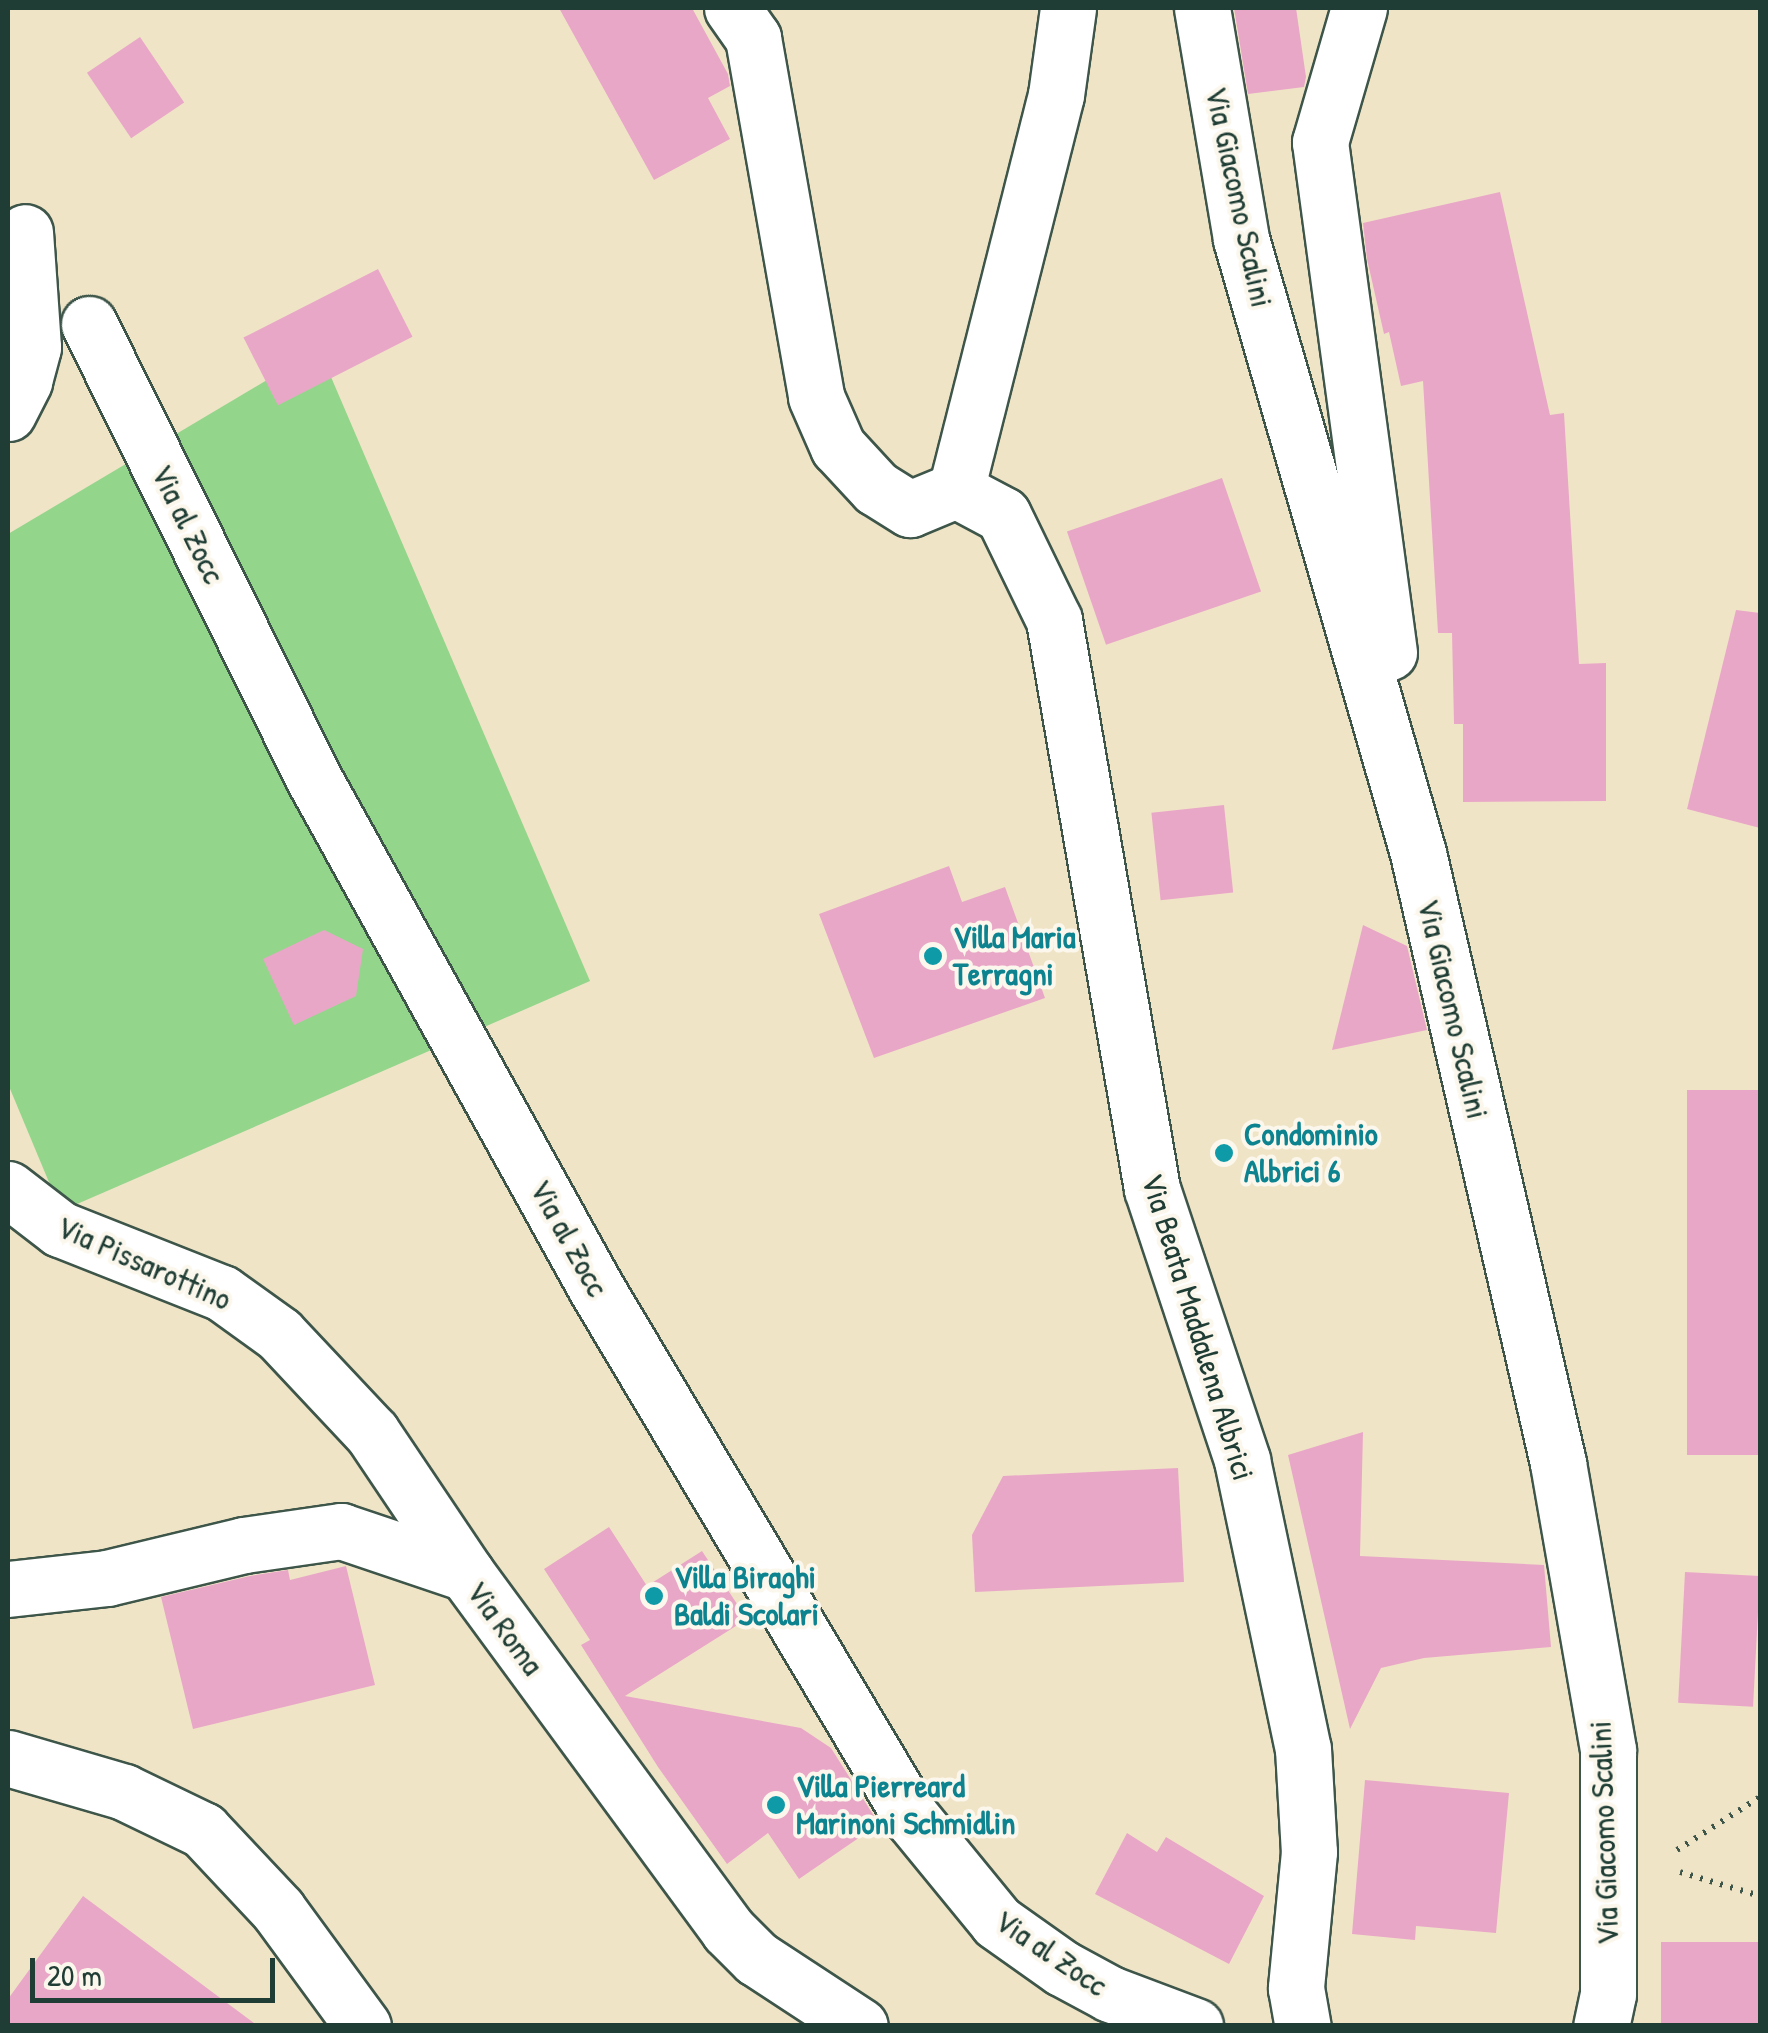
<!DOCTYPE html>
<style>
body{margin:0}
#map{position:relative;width:1768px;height:2033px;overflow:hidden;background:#f0e4c7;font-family:"Patrick Hand",sans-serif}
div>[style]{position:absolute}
.green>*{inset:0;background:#94d58c}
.building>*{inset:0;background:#e9a7c7;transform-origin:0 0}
.path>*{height:6px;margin-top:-3px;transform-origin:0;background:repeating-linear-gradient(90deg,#3e564a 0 2.5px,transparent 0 10.5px)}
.roads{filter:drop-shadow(2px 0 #3e564a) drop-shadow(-2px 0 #3e564a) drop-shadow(0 2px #3e564a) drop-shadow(0 -2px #3e564a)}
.street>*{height:55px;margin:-27.5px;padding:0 27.5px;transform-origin:27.5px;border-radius:27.5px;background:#fff}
.secondary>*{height:55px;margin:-27.5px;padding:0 27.5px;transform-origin:27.5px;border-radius:27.5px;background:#fff}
.dots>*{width:28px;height:28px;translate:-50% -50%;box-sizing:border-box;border:5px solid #fbf7ec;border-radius:50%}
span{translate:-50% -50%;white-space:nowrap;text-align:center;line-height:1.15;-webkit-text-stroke:8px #fbf7ec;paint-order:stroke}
.street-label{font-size:32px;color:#1f3d34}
.culture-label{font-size:32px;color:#0d838f;font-weight:700}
.left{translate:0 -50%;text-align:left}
.frame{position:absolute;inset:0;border:10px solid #1f3d34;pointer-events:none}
.scale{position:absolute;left:30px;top:1958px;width:245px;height:45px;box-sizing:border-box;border:5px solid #1f3d34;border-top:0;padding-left:12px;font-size:30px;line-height:35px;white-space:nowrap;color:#1f3d34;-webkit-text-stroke:8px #fbf7ec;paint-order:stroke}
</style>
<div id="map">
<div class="green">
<i style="clip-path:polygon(319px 349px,590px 981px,61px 1211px,8px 1084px,8px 534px)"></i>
</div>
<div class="building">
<i style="clip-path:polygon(559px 8px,692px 8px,728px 74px,730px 86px,708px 98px,730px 139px,654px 180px)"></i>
<i style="clip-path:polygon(1234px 8px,1296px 8px,1306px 77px,1304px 87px,1248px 94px)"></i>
<i style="left:140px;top:37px;width:79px;height:64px;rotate:56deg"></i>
<i style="clip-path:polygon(1500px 192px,1550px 415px,1564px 413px,1579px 664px,1606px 663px,1606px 801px,1463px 802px,1463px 724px,1454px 724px,1452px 633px,1438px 633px,1423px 381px,1401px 386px,1389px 332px,1384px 334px,1367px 259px,1363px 223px)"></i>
<i style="left:378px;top:269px;width:76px;height:151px;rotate:63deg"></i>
<i style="left:1222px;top:478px;width:120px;height:164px;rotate:71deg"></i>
<i style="clip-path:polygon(1736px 610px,1760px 613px,1760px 828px,1687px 809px)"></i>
<i style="left:1224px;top:805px;width:88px;height:73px;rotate:84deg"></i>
<i style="clip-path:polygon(949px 866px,962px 902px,1005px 887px,1045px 998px,874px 1058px,819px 914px)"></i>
<i style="clip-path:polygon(1363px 925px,1407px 946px,1427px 1030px,1332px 1050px)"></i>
<i style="clip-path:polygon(324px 930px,363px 949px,356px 996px,294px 1025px,263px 959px)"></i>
<i style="left:1760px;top:1090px;width:365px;height:73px;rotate:90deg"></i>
<i style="clip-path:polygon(1363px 1432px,1360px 1556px,1544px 1565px,1551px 1647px,1424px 1658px,1381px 1668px,1350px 1729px,1288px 1455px)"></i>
<i style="clip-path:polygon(1178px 1468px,1184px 1582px,975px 1592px,972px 1535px,1003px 1476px)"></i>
<i style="clip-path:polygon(609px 1527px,647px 1586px,702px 1551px,747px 1619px,625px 1696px,801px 1728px,831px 1748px,879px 1824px,799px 1879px,768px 1833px,727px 1864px,658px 1767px,581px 1645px,590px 1640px,544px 1569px)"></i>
<i style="clip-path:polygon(346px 1566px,375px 1685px,193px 1729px,161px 1597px,250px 1576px,288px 1570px,290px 1580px)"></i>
<i style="left:1685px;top:1572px;width:75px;height:131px;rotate:3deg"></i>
<i style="clip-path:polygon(1365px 1780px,1509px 1793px,1496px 1933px,1416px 1926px,1415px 1940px,1352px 1934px)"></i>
<i style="clip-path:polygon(1127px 1833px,1157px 1852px,1166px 1837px,1264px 1896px,1229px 1964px,1095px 1894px)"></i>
<i style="clip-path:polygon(83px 1896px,258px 2026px,8px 2026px,8px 1999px)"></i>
<i style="left:1760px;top:1942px;width:84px;height:99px;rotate:90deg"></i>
</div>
<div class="path">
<i style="left:1677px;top:1850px;width:98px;rotate:-32.6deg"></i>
<i style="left:1680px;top:1872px;width:84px;rotate:16.7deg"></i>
</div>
<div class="roads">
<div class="street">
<i style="left:732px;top:8px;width:37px;rotate:55deg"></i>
<i style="left:753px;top:38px;width:364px;rotate:80deg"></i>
<i style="left:816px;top:397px;width:55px;rotate:66.3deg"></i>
<i style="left:838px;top:447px;width:56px;rotate:47.2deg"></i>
<i style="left:876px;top:488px;width:40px;rotate:32deg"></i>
<i style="left:910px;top:509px;width:50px;rotate:-22.4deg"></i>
<i style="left:1202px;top:8px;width:234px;rotate:80.4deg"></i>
<i style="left:1241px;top:239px;width:639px;rotate:73.92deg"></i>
<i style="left:1418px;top:853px;width:626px;rotate:77.07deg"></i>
<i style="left:1558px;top:1463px;width:291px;rotate:80.1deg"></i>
<i style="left:1608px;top:1750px;width:244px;rotate:90deg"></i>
<i style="left:1608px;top:1994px;width:33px;rotate:102deg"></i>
<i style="left:1359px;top:8px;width:140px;rotate:106.2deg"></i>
<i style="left:1320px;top:142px;width:515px;rotate:82.3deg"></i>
<i style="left:89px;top:324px;width:508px;rotate:63.69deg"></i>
<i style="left:314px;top:779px;width:582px;rotate:61.01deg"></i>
<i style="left:596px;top:1288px;width:617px;rotate:59.2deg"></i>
<i style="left:912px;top:1818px;width:134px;rotate:50.7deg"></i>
<i style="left:997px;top:1922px;width:80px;rotate:35.3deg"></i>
<i style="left:1062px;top:1968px;width:55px;rotate:28.4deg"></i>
<i style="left:1110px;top:1994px;width:91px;rotate:20.6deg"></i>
<i style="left:8px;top:413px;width:36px;rotate:-63deg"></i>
<i style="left:24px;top:381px;width:35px;rotate:-75deg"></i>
<i style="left:33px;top:347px;width:115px;rotate:-94deg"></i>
<i style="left:956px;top:490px;width:53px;rotate:28deg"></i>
<i style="left:1003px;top:515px;width:117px;rotate:64.1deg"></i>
<i style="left:1054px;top:620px;width:577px;rotate:80.23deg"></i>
<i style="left:1152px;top:1189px;width:286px;rotate:71.6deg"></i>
<i style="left:1242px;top:1460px;width:295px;rotate:78.1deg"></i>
<i style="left:1303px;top:1749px;width:103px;rotate:86.7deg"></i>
<i style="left:1309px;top:1852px;width:137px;rotate:95.5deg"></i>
<i style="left:1296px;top:1988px;width:39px;rotate:80deg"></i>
<i style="left:956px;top:490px;width:407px;rotate:-75.8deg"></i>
<i style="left:1056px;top:95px;width:88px;rotate:-82.1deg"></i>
<i style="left:8px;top:1189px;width:66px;rotate:37.6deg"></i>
<i style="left:60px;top:1229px;width:174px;rotate:21.6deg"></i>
<i style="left:222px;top:1293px;width:70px;rotate:35.7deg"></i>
<i style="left:279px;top:1334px;width:136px;rotate:46.8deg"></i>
<i style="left:372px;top:1433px;width:169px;rotate:56.1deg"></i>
</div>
<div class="secondary">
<i style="left:8px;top:1589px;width:100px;rotate:-6.3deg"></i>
<i style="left:107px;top:1578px;width:141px;rotate:-13.5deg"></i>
<i style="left:244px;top:1545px;width:98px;rotate:-8.2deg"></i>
<i style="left:341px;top:1531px;width:132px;rotate:18.6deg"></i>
<i style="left:466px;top:1573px;width:443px;rotate:53.7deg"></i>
<i style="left:728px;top:1930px;width:40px;rotate:45deg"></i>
<i style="left:756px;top:1958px;width:124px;rotate:33.2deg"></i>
<i style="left:8px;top:1758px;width:121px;rotate:16.3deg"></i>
<i style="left:124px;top:1792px;width:88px;rotate:25.7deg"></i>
<i style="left:203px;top:1830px;width:110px;rotate:46.8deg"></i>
<i style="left:278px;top:1910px;width:144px;rotate:53.8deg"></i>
</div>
</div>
<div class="dots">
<i style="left:933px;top:956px;background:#0f9aa8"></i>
<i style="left:1224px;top:1153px;background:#0f9aa8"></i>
<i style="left:654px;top:1596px;background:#0f9aa8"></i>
<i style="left:776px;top:1805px;background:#0f9aa8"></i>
</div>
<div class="street-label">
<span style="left:1239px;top:197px;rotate:78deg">Via Giacomo Scalini</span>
<span style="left:188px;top:524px;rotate:64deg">Via al Zocc</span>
<span style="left:1453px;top:1009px;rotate:77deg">Via Giacomo Scalini</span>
<span style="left:569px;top:1238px;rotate:61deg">Via al Zocc</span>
<span style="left:144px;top:1263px;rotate:24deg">Via Pissarottino</span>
<span style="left:1198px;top:1327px;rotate:73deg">Via Beata Maddalena Albrici</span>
<span style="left:505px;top:1628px;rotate:54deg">Via Roma</span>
<span style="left:1604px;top:1833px;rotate:-92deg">Via Giacomo Scalini</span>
<span style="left:1051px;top:1953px;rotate:34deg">Via al Zocc</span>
</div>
<div class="culture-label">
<span class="left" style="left:953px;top:956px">Villa Maria<br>Terragni</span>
<span class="left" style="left:1244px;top:1153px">Condominio<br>Albrici 6</span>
<span class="left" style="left:674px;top:1596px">Villa Biraghi<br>Baldi Scolari</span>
<span class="left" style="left:796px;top:1805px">Villa Pierreard<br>Marinoni Schmidlin</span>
</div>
<div class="frame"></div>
<div class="scale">20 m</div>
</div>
